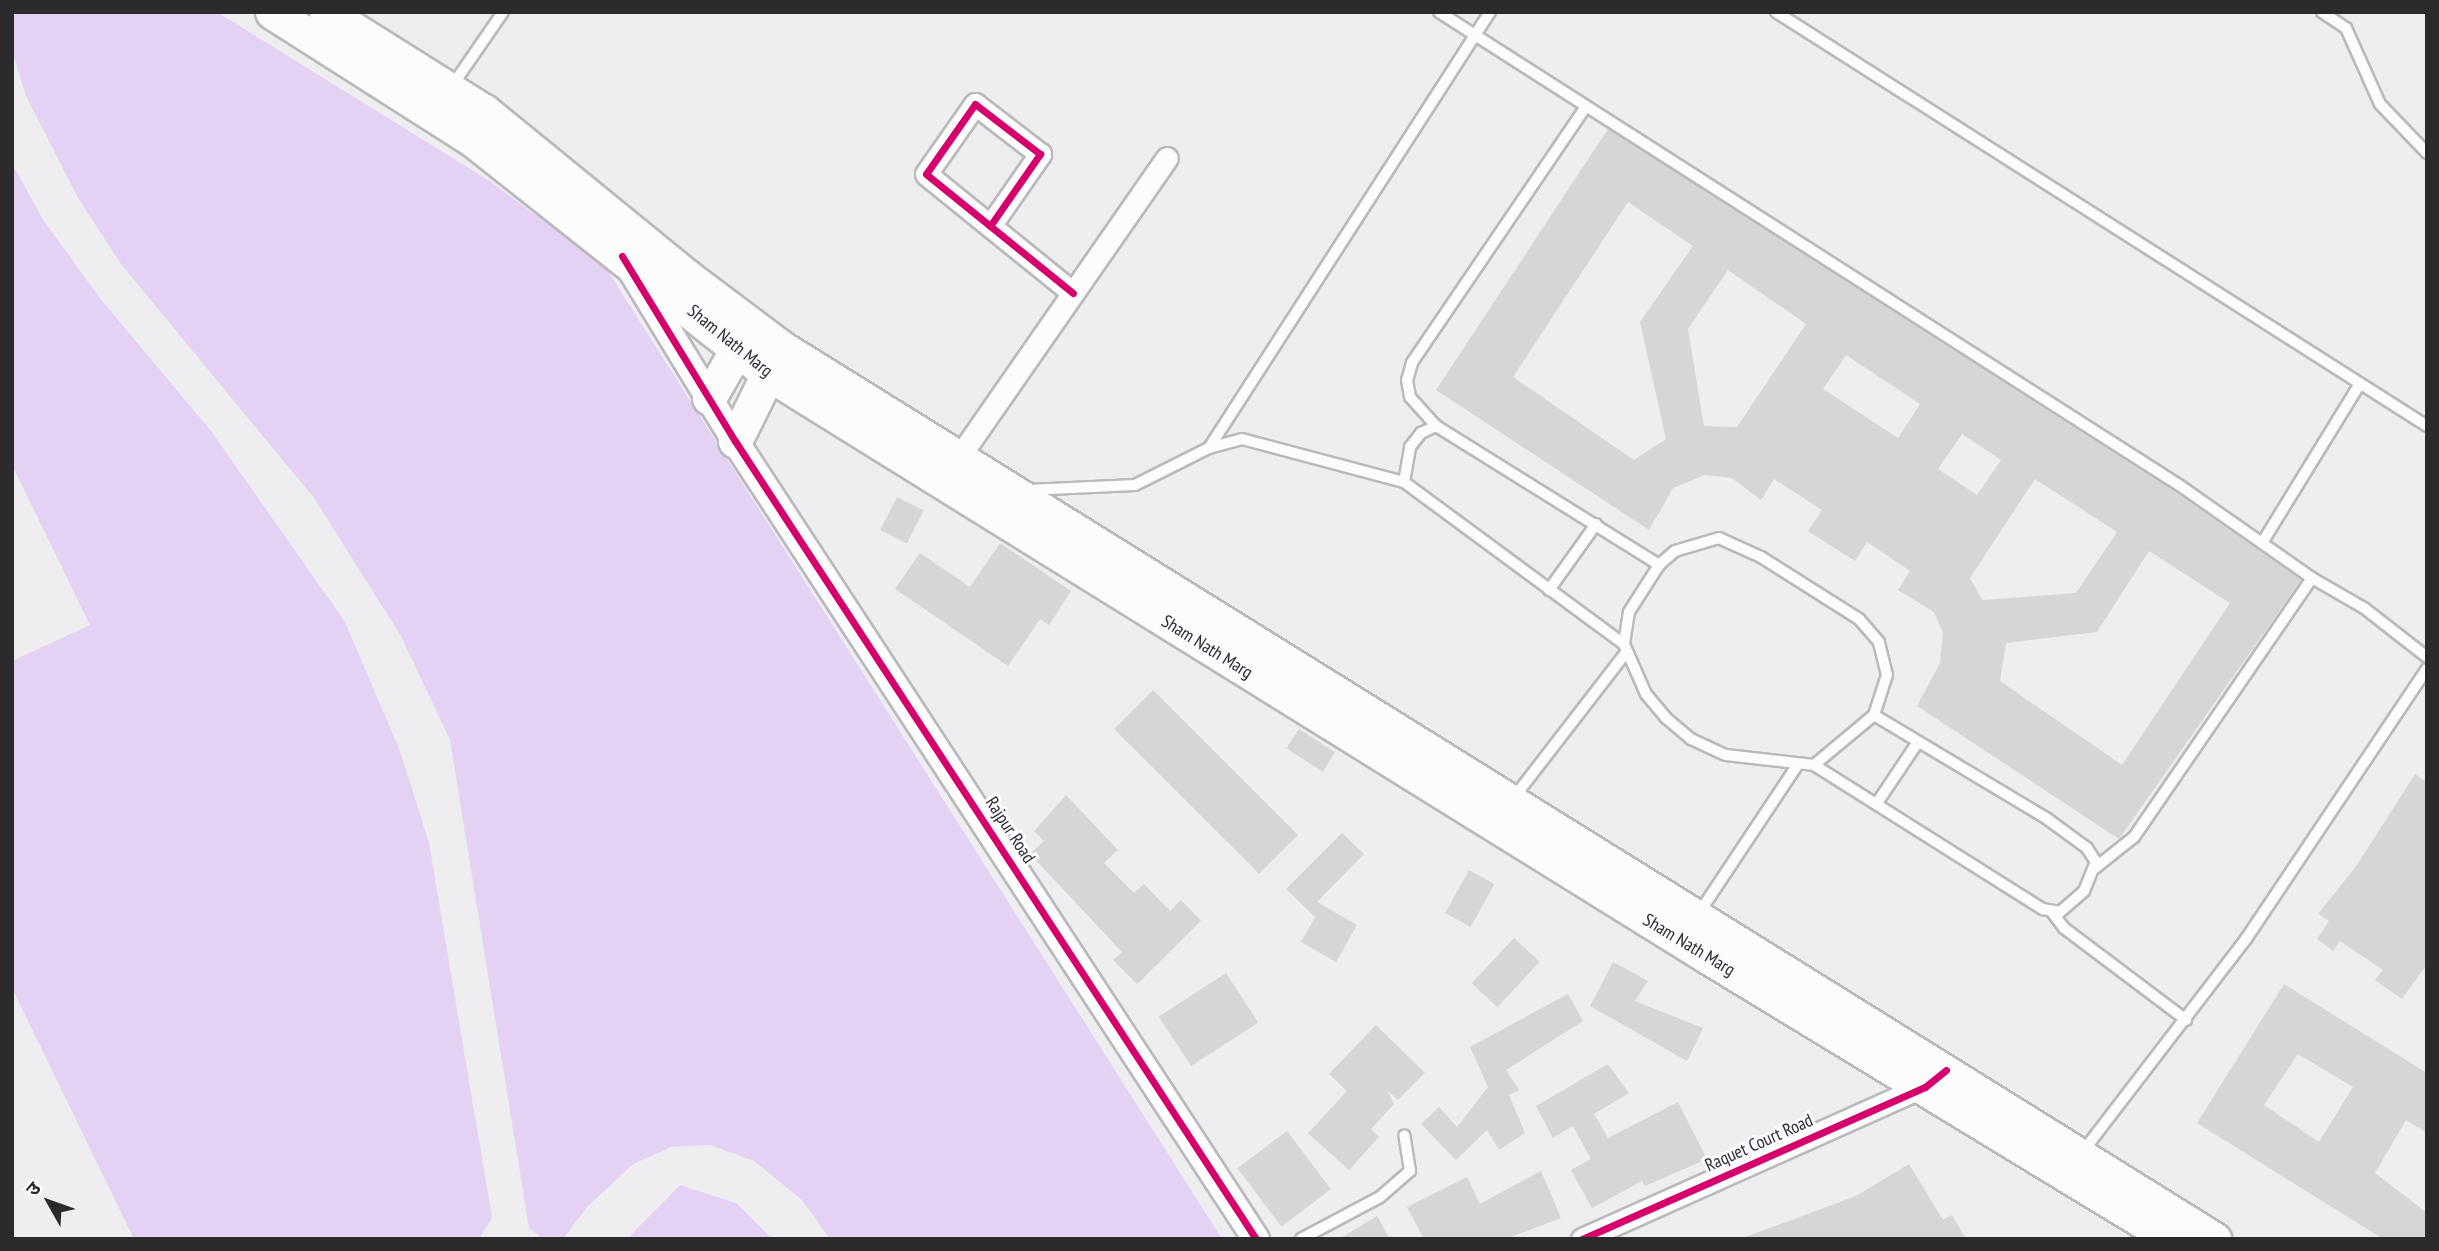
<!DOCTYPE html>
<meta charset="utf-8">
<style>
body{margin:0}
#map{position:relative;width:2439px;height:1251px;overflow:hidden;background:#eeedf0;font-family:"PT Sans Narrow","Noto Sans Devanagari",sans-serif}
div>[style]{position:absolute}
.green>*{inset:0;background:#e4d2f4}
.building>*{inset:0;background:#d6d5d7;transform-origin:0 0}
.roads{filter:drop-shadow(2px 0 #bab9bb) drop-shadow(-2px 0 #bab9bb) drop-shadow(0 2px #bab9bb) drop-shadow(0 -2px #bab9bb)}
.service>*{height:10px;margin:-5px;padding:0 5px;transform-origin:5px;border-radius:5px;background:#fcfcfd}
.minor>*{height:21px;margin:-10.5px;padding:0 10.5px;transform-origin:10.5px;border-radius:10.5px;background:#fcfcfd}
.tertiary>*{height:26px;margin:-13px;padding:0 13px;transform-origin:13px;border-radius:13px;background:#fcfcfd}
.primary>*{height:33px;margin:-16.5px;padding:0 16.5px;transform-origin:16.5px;border-radius:16.5px;background:#fcfcfd}
.cycleway>*{height:7px;margin:-3.5px;padding:0 3.5px;transform-origin:3.5px;border-radius:3.5px;background:#d6006c}
span{translate:-50% -50%;white-space:nowrap;text-align:center;line-height:1.15;-webkit-text-stroke:6px #fcf9ff;paint-order:stroke}
.street-label{font-size:18px;color:#2b2a2c}
.frame{position:absolute;inset:0;border:14px solid #2b2a2c;pointer-events:none}
.north{position:absolute;left:14px;top:1167px;width:70px;height:70px;-webkit-text-stroke:5px #fcf9ff;paint-order:stroke;rotate:310deg;font-size:19px;font-weight:700;line-height:28px;text-align:center;color:#2b2a2c}
.north::after{content:'';display:block;margin:auto;width:24px;height:32px;background:#2b2a2c;clip-path:polygon(50% 0,100% 100%,50% 72%,0 100%)}
</style>
<div id="map">
<div class="green">
<i style="clip-path:polygon(12px 12px,217px 12px,488px 180px,604px 265px,1222px 1239px,830px 1239px,802px 1200px,754px 1161px,710px 1145px,671px 1147px,633px 1164px,588px 1206px,563px 1239px,543px 1239px,529px 1228px,450px 740px,401px 636px,314px 498px,121px 264px,78px 198px,26px 96px,12px 51px)"></i>
<i style="clip-path:polygon(12px 163px,42px 218px,99px 297px,211px 431px,345px 622px,400px 751px,429px 843px,492px 1218px,479px 1239px,134px 1239px,12px 988px,12px 661px,90px 625px,12px 465px)"></i>
<i style="clip-path:polygon(680px 1185px,736px 1203px,772px 1239px,627px 1239px)"></i>
</div>
<div class="building">
<i style="clip-path:polygon(evenodd,1608px 129px,2175px 492px,2301px 580px,2119px 839px,1917px 706px,1940px 663px,1943px 633px,1934px 612px,1898px 590px,1910px 571px,1867px 542px,1855px 561px,1808px 531px,1822px 510px,1774px 479px,1761px 500px,1732px 478px,1705px 475px,1673px 488px,1649px 530px,1436px 390px,1608px 129px,1628px 202px,1693px 246px,1640px 322px,1666px 439px,1634px 460px,1513px 377px,1628px 202px,1608px 129px,1728px 270px,1806px 324px,1737px 427px,1704px 426px,1688px 329px,1728px 270px,1608px 129px,1846px 355px,1920px 404px,1898px 438px,1823px 389px,1846px 355px,1608px 129px,1962px 434px,2001px 460px,1977px 495px,1938px 469px,1962px 434px,1608px 129px,2035px 479px,2117px 532px,2076px 593px,1982px 600px,1970px 578px,2035px 479px,1608px 129px,2149px 551px,2230px 603px,2122px 765px,2000px 681px,2006px 643px,2097px 632px,2149px 551px)"></i>
<i style="left:897px;top:497px;width:30px;height:37px;rotate:27deg"></i>
<i style="clip-path:polygon(1000px 543px,1071px 591px,1049px 625px,1040px 619px,1008px 666px,895px 589px,920px 553px,970px 587px)"></i>
<i style="left:1153px;top:690px;width:205px;height:55px;rotate:45deg"></i>
<i style="left:1299px;top:729px;width:43px;height:23px;rotate:33deg"></i>
<i style="clip-path:polygon(2415px 774px,2427px 782px,2427px 964px,2402px 999px,2375px 980px,2383px 970px,2340px 941px,2333px 951px,2317px 939px,2329px 921px,2318px 914px,2357px 865px)"></i>
<i style="clip-path:polygon(1066px 795px,1118px 850px,1104px 863px,1134px 893px,1144px 884px,1170px 911px,1181px 900px,1201px 921px,1137px 984px,1113px 960px,1122px 952px,1030px 854px,1044px 841px,1034px 831px)"></i>
<i style="clip-path:polygon(1342px 833px,1364px 854px,1317px 902px,1357px 925px,1336px 962px,1301px 942px,1315px 917px,1286px 889px)"></i>
<i style="left:1469px;top:870px;width:29px;height:49px;rotate:29deg"></i>
<i style="left:1514px;top:938px;width:35px;height:62px;rotate:43deg"></i>
<i style="clip-path:polygon(1613px 962px,1648px 981px,1635px 1001px,1703px 1028px,1687px 1061px,1590px 1006px)"></i>
<i style="left:1226px;top:973px;width:59px;height:80px;rotate:57deg"></i>
<i style="clip-path:polygon(evenodd,2284px 984px,2427px 1073px,2427px 1133px,2406px 1120px,2375px 1173px,2427px 1213px,2427px 1239px,2383px 1239px,2197px 1123px,2284px 984px,2298px 1054px,2353px 1087px,2319px 1142px,2264px 1105px,2298px 1054px)"></i>
<i style="clip-path:polygon(1568px 994px,1583px 1021px,1506px 1070px,1519px 1090px,1509px 1095px,1525px 1133px,1499px 1150px,1487px 1130px,1456px 1160px,1421px 1124px,1439px 1107px,1457px 1127px,1488px 1087px,1470px 1047px)"></i>
<i style="clip-path:polygon(1376px 1025px,1425px 1073px,1398px 1100px,1387px 1090px,1394px 1104px,1371px 1129px,1379px 1137px,1349px 1170px,1308px 1133px,1347px 1091px,1329px 1074px)"></i>
<i style="clip-path:polygon(1608px 1064px,1629px 1093px,1594px 1114px,1608px 1138px,1678px 1102px,1707px 1159px,1645px 1186px,1642px 1181px,1592px 1208px,1571px 1170px,1591px 1159px,1573px 1126px,1553px 1138px,1536px 1106px)"></i>
<i style="left:1287px;top:1131px;width:73px;height:62px;rotate:53deg"></i>
<i style="clip-path:polygon(1909px 1164px,1943px 1220px,1952px 1215px,1966px 1239px,1740px 1239px,1856px 1196px)"></i>
<i style="clip-path:polygon(1541px 1171px,1561px 1218px,1505px 1239px,1424px 1239px,1407px 1207px,1467px 1177px,1480px 1204px)"></i>
<i style="clip-path:polygon(1377px 1216px,1390px 1239px,1339px 1239px)"></i>
</div>
<div class="roads">
<div class="service">
<i style="left:1439px;top:12px;width:878px;rotate:32.59deg"></i>
<i style="left:2179px;top:485px;width:162px;rotate:35deg"></i>
<i style="left:2312px;top:578px;width:60px;rotate:30deg"></i>
<i style="left:2364px;top:608px;width:80px;rotate:37.9deg"></i>
<i style="left:1776px;top:12px;width:771px;rotate:32.45deg"></i>
<i style="left:2322px;top:12px;width:29px;rotate:34deg"></i>
<i style="left:2346px;top:28px;width:83px;rotate:65.9deg"></i>
<i style="left:2380px;top:104px;width:68px;rotate:46.2deg"></i>
<i style="left:452px;top:86px;width:90px;rotate:-55.4deg"></i>
<i style="left:1585px;top:108px;width:308px;rotate:124.2deg"></i>
<i style="left:1412px;top:363px;width:18px;rotate:106deg"></i>
<i style="left:1407px;top:380px;width:17px;rotate:80deg"></i>
<i style="left:1410px;top:397px;width:39px;rotate:48deg"></i>
<i style="left:1436px;top:426px;width:263px;rotate:31.9deg"></i>
<i style="left:1209px;top:448px;width:519px;rotate:-57.2deg"></i>
<i style="left:1404px;top:482px;width:36px;rotate:-80deg"></i>
<i style="left:1410px;top:447px;width:18px;rotate:-52deg"></i>
<i style="left:1421px;top:433px;width:17px;rotate:-25deg"></i>
<i style="left:1028px;top:490px;width:107px;rotate:-2.7deg"></i>
<i style="left:1135px;top:485px;width:83px;rotate:-26.6deg"></i>
<i style="left:1209px;top:448px;width:34px;rotate:-15deg"></i>
<i style="left:1242px;top:439px;width:168px;rotate:14.9deg"></i>
<i style="left:1404px;top:482px;width:273px;rotate:36.4deg"></i>
<i style="left:1624px;top:644px;width:55px;rotate:66.3deg"></i>
<i style="left:1646px;top:694px;width:31px;rotate:50deg"></i>
<i style="left:1666px;top:718px;width:33px;rotate:40deg"></i>
<i style="left:1691px;top:739px;width:38px;rotate:25deg"></i>
<i style="left:1726px;top:755px;width:89px;rotate:6.5deg"></i>
<i style="left:1814px;top:765px;width:78px;rotate:-39.8deg"></i>
<i style="left:1874px;top:715px;width:42px;rotate:-72deg"></i>
<i style="left:1887px;top:675px;width:34px;rotate:-104deg"></i>
<i style="left:1879px;top:642px;width:30px;rotate:-131deg"></i>
<i style="left:1859px;top:619px;width:116px;rotate:-147.7deg"></i>
<i style="left:1761px;top:557px;width:46px;rotate:-155.7deg"></i>
<i style="left:1719px;top:538px;width:46px;rotate:163.5deg"></i>
<i style="left:1675px;top:551px;width:21px;rotate:139deg"></i>
<i style="left:1659px;top:565px;width:56px;rotate:122.6deg"></i>
<i style="left:1629px;top:612px;width:32px;rotate:99deg"></i>
<i style="left:2262px;top:543px;width:187px;rotate:-58.4deg"></i>
<i style="left:1549px;top:590px;width:81px;rotate:-54.5deg"></i>
<i style="left:1814px;top:765px;width:271px;rotate:32.2deg"></i>
<i style="left:2043px;top:909px;width:17px;rotate:10deg"></i>
<i style="left:2060px;top:912px;width:32px;rotate:-41deg"></i>
<i style="left:2084px;top:891px;width:31px;rotate:-68deg"></i>
<i style="left:2096px;top:862px;width:17px;rotate:-123deg"></i>
<i style="left:2087px;top:848px;width:51px;rotate:-143.8deg"></i>
<i style="left:2046px;top:818px;width:200px;rotate:-149.1deg"></i>
<i style="left:1512px;top:800px;width:185px;rotate:-52.3deg"></i>
<i style="left:1877px;top:803px;width:73px;rotate:-56.1deg"></i>
<i style="left:2095px;top:868px;width:50px;rotate:-38.5deg"></i>
<i style="left:2134px;top:837px;width:314px;rotate:-55.5deg"></i>
<i style="left:2052px;top:912px;width:20px;rotate:53deg"></i>
<i style="left:2064px;top:928px;width:153px;rotate:37deg"></i>
<i style="left:1699px;top:913px;width:179px;rotate:-56.4deg"></i>
<i style="left:2081px;top:1154px;width:271px;rotate:-52.5deg"></i>
<i style="left:2246px;top:939px;width:325px;rotate:-56.2deg"></i>
<i style="left:1301px;top:1239px;width:89px;rotate:-28deg"></i>
<i style="left:1380px;top:1197px;width:40px;rotate:-41deg"></i>
<i style="left:1410px;top:1171px;width:36px;rotate:-99deg"></i>
</div>
<div class="minor">
<i style="left:990px;top:226px;width:88px;rotate:-55.2deg"></i>
<i style="left:1040px;top:154px;width:82px;rotate:-142.4deg"></i>
<i style="left:975px;top:104px;width:85px;rotate:125deg"></i>
<i style="left:926px;top:174px;width:189px;rotate:39deg"></i>
<i style="left:959px;top:457px;width:364px;rotate:-55.2deg"></i>
<i style="left:1582px;top:1239px;width:379px;rotate:-24.1deg"></i>
</div>
<div class="tertiary">
<i style="left:633px;top:273px;width:197px;rotate:58.7deg"></i>
<i style="left:735px;top:441px;width:953px;rotate:56.86deg"></i>
</div>
<div class="primary">
<i style="left:272px;top:12px;width:238px;rotate:32.5deg"></i>
<i style="left:473px;top:140px;width:375px;rotate:38.4deg"></i>
<i style="left:767px;top:373px;width:1107px;rotate:31.82deg"></i>
<i style="left:1708px;top:957px;width:543px;rotate:31.29deg"></i>
<i style="left:326px;top:12px;width:186px;rotate:32.1deg"></i>
<i style="left:484px;top:111px;width:264px;rotate:39.2deg"></i>
<i style="left:689px;top:278px;width:116px;rotate:37deg"></i>
<i style="left:782px;top:348px;width:1687px;rotate:31.89deg"></i>
<i style="left:709px;top:398px;width:78px;rotate:-60.2deg"></i>
<i style="left:735px;top:441px;width:95px;rotate:-63.7deg"></i>
</div>
</div>
<div class="cycleway">
<i style="left:990px;top:226px;width:88px;rotate:-55.2deg"></i>
<i style="left:1040px;top:154px;width:82px;rotate:-142.4deg"></i>
<i style="left:975px;top:104px;width:85px;rotate:125deg"></i>
<i style="left:926px;top:174px;width:189px;rotate:39deg"></i>
<i style="left:622px;top:256px;width:217px;rotate:58.6deg"></i>
<i style="left:735px;top:441px;width:953px;rotate:56.86deg"></i>
<i style="left:1582px;top:1239px;width:375px;rotate:-23.9deg"></i>
<i style="left:1925px;top:1087px;width:27px;rotate:-39deg"></i>
</div>
<div class="street-label">
<span style="left:730px;top:341px;rotate:39deg">Sham Nath Marg</span>
<span style="left:1207px;top:647px;rotate:32deg">Sham Nath Marg</span>
<span style="left:1010px;top:830px;rotate:57deg">Rajpur Road</span>
<span style="left:1689px;top:945px;rotate:31deg">Sham Nath Marg</span>
<span style="left:1759px;top:1143px;rotate:-24deg">Raquet Court Road</span>
</div>
<div class="frame"></div>
<div class="north">उ</div>
</div>
